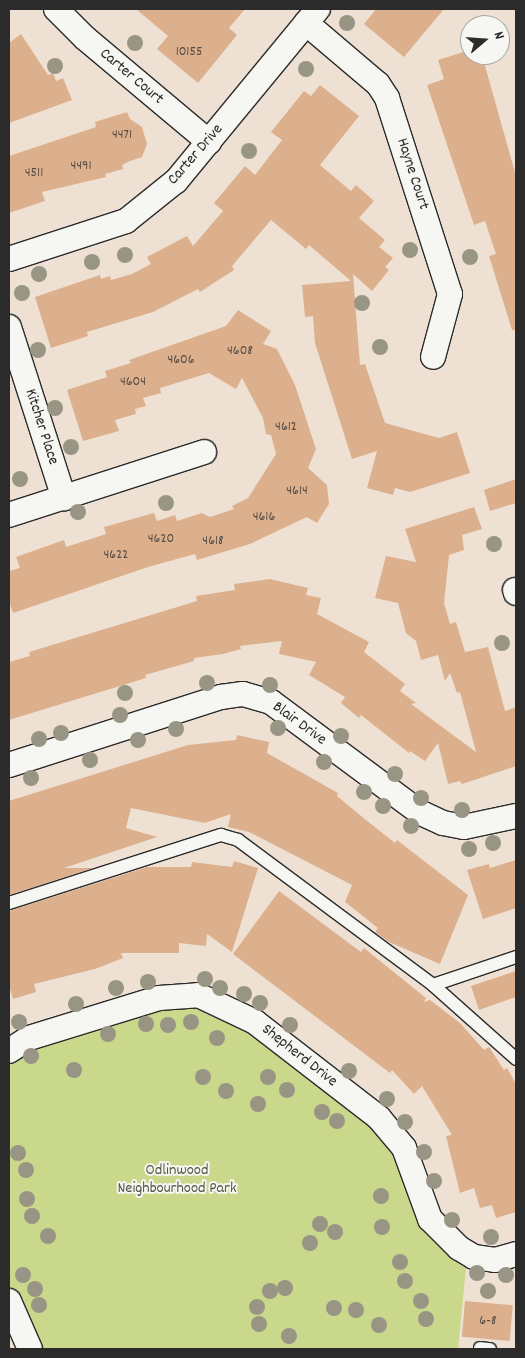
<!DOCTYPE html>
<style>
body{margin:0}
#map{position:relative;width:525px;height:1358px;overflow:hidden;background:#eee1d4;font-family:Dekko,sans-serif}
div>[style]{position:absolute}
.green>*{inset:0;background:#cad88c}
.building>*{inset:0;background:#dcb08d;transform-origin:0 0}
.roads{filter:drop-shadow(1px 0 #2b2b2b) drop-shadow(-1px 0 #2b2b2b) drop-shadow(0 1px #2b2b2b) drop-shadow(0 -1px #2b2b2b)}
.service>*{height:12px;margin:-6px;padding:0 6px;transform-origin:6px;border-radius:6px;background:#f6f6f2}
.minor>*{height:24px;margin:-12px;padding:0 12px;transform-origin:12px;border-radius:12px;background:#f6f6f2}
.trees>*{width:16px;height:16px;margin:-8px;border-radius:50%;background:#999584}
span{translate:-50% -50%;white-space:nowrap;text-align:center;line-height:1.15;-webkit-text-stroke:4px #f6f6f2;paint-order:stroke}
.number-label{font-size:14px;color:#574c44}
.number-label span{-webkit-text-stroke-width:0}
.street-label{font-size:16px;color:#2b2b2b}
.park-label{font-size:16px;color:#535643}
.frame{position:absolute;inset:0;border:10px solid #2b2b2b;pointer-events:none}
.north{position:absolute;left:460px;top:15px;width:50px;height:50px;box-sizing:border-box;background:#f6f6f2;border:1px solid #a5a5a2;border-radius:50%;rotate:72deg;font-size:14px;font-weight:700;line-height:20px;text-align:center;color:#2b2b2b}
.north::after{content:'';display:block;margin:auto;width:18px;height:22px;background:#2b2b2b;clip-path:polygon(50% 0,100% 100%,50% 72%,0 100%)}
</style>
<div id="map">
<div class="green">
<i style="clip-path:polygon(198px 997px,254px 1024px,387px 1133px,467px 1258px,458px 1349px,36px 1349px,9px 1288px,9px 1055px)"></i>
</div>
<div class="building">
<i style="clip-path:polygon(136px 9px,245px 9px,229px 28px,237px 35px,198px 83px,157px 49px,168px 36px)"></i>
<i style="clip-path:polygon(376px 9px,444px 9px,404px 57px,364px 24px)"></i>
<i style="clip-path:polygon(21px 34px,48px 75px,53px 73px,56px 81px,63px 78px,72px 100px,9px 123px,9px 43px)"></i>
<i style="clip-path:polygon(470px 50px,470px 55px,482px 55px,516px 176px,516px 330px,512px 330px,489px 256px,496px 254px,485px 221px,474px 225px,427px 85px,444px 79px,438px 60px)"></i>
<i style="clip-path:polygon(320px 85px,359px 116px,320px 165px,351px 191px,356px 185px,374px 201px,359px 218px,385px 240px,379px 247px,393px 258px,385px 267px,389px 270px,372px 291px,353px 274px,360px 365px,365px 364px,385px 423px,439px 438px,457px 432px,470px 473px,410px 492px,395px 488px,393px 495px,367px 488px,377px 451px,352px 459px,315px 343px,313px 316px,305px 317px,302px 285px,351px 281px,309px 245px,306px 249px,271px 220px,232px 266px,234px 270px,200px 292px,198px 289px,153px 312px,87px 332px,88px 336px,51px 348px,35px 297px,100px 275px,101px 279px,110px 276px,111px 280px,132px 274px,151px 264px,147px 257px,187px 236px,193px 246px,223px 211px,214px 203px,245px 166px,255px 175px,282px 140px,271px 132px,304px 91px,311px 96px)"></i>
<i style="clip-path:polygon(127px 112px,130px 119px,142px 127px,147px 144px,142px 157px,130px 161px,122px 165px,123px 169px,105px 174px,106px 177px,42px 192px,45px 201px,9px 213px,9px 156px,96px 127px,95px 122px)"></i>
<i style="clip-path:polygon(238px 310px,271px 331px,263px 344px,277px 349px,295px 385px,316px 449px,308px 468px,327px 485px,329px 504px,317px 523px,307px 517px,250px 544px,197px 560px,195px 554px,148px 567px,13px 613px,9px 601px,9px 571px,20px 568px,16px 557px,64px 540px,66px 547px,106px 534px,104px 527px,154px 513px,157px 521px,175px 515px,177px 521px,202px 513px,210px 517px,234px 509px,232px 506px,248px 498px,276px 454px,271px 435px,266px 434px,263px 418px,242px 378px,236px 389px,209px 373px,160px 388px,161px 393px,143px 398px,146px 406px,135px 409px,136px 414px,115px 420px,119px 431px,83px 441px,67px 390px,107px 377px,105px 371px,131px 363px,129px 360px,226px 326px)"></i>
<i style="clip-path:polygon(516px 479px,516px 503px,490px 511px,484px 490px)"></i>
<i style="clip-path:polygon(474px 507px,482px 529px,462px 535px,464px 550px,449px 555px,444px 603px,450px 624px,456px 622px,465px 652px,488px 647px,505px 711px,516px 707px,516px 766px,462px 784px,460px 781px,448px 784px,438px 743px,425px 761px,410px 751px,409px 753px,361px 715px,359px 718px,341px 703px,345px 697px,309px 675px,316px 662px,279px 654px,282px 641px,240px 646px,241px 649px,223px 654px,194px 658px,194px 661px,145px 675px,146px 678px,9px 720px,9px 662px,30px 656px,29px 652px,197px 601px,196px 596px,235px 590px,234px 584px,270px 579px,308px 588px,306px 595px,321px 598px,317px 614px,369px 642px,364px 652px,405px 684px,400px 691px,416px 703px,411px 704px,476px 752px,460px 692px,457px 693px,450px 673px,445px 681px,438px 655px,421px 660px,416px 641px,406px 633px,398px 603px,375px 598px,386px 556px,416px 562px,405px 529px)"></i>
<i style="clip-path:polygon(237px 735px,269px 742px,267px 753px,338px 793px,337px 796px,366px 820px,395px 843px,397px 840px,468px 895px,440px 964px,389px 942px,375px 932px,378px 928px,345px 902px,352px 885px,249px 832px,228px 827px,231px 814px,205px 823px,131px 808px,126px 828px,157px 837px,64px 868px,93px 868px,9px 895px,9px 801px,188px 745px,236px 740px)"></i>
<i style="clip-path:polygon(516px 860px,516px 908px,483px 919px,467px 870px,489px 864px,490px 868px)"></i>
<i style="clip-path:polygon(234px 861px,258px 868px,232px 952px,207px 934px,206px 946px,179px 943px,179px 953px,121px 953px,123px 958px,95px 969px,34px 984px,36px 992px,13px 999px,9px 985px,9px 911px,147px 867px,191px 867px,192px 862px,232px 867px)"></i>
<i style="clip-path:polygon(279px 891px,361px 952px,364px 948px,426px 998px,424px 1002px,430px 1000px,460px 1023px,484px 1050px,489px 1047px,504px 1070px,507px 1068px,516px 1084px,516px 1212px,496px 1218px,492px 1205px,480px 1208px,474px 1188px,460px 1193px,446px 1136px,452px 1135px,422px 1086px,414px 1094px,392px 1070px,390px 1073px,233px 954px)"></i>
<i style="clip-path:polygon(516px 971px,516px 997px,479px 1010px,471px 986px)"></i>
<i style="left:465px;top:1301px;width:48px;height:36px;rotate:5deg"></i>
</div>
<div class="roads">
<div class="service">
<i style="left:9px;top:903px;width:223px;rotate:-17.8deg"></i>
<i style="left:221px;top:835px;width:18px;rotate:16deg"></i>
<i style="left:238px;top:840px;width:243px;rotate:36.6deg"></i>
<i style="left:433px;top:985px;width:111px;rotate:41.7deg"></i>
<i style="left:433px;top:985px;width:88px;rotate:-18.6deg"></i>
<i style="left:480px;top:1348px;width:10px;rotate:6deg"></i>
</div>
<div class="minor">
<i style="left:56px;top:9px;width:41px;rotate:45deg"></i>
<i style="left:85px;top:38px;width:162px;rotate:40deg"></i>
<i style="left:306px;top:23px;width:94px;rotate:40.3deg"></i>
<i style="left:378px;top:84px;width:17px;rotate:57deg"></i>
<i style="left:387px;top:98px;width:206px;rotate:72.2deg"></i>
<i style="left:450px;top:294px;width:65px;rotate:105.1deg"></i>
<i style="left:9px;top:259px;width:123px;rotate:-18deg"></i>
<i style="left:126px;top:221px;width:64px;rotate:-38.7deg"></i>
<i style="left:176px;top:181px;width:223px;rotate:-50.5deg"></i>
<i style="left:9px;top:327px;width:180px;rotate:72.2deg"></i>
<i style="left:9px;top:515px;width:205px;rotate:-17.9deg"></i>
<i style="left:515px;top:590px;width:3px;rotate:72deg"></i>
<i style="left:9px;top:765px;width:223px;rotate:-17.8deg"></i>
<i style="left:221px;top:697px;width:22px;rotate:-8deg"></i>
<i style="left:243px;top:694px;width:29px;rotate:16deg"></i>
<i style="left:271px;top:702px;width:184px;rotate:36.6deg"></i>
<i style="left:419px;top:812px;width:26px;rotate:25deg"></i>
<i style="left:443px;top:823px;width:21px;rotate:11deg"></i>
<i style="left:464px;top:827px;width:53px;rotate:-11.9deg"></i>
<i style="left:9px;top:1051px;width:24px;rotate:-33deg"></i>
<i style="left:29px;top:1038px;width:136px;rotate:-17.1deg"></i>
<i style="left:159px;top:998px;width:39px;rotate:-4deg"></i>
<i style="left:198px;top:995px;width:63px;rotate:25.3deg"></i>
<i style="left:255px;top:1022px;width:157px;rotate:37.7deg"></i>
<i style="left:379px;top:1118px;width:39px;rotate:50deg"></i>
<i style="left:404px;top:1148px;width:76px;rotate:69.9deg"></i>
<i style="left:430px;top:1219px;width:41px;rotate:45deg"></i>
<i style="left:459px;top:1248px;width:17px;rotate:31deg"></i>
<i style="left:474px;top:1257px;width:21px;rotate:8deg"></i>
<i style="left:495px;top:1260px;width:22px;rotate:-16deg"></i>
<i style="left:9px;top:1301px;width:52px;rotate:66.4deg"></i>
</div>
</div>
<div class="trees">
<i style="left:347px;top:23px"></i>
<i style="left:135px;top:43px"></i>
<i style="left:55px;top:66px"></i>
<i style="left:306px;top:69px"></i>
<i style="left:249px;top:151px"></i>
<i style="left:410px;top:250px"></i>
<i style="left:125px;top:255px"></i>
<i style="left:470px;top:257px"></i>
<i style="left:92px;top:262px"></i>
<i style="left:39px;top:274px"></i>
<i style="left:22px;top:293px"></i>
<i style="left:362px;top:303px"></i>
<i style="left:380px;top:347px"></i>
<i style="left:38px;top:350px"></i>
<i style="left:55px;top:408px"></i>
<i style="left:71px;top:447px"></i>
<i style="left:20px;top:479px"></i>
<i style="left:166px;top:503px"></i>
<i style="left:78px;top:512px"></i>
<i style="left:494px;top:544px"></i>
<i style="left:502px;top:643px"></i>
<i style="left:207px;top:683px"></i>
<i style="left:270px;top:685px"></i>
<i style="left:125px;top:693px"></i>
<i style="left:120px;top:715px"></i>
<i style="left:278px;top:728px"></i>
<i style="left:176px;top:729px"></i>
<i style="left:61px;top:733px"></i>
<i style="left:341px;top:736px"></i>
<i style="left:39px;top:739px"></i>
<i style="left:138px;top:740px"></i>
<i style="left:90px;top:760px"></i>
<i style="left:324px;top:762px"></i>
<i style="left:395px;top:774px"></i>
<i style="left:31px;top:778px"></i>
<i style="left:364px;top:792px"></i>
<i style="left:421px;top:798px"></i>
<i style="left:383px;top:806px"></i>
<i style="left:462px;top:810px"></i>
<i style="left:411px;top:826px"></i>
<i style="left:493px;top:843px"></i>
<i style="left:469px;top:849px"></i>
<i style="left:205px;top:979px"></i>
<i style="left:148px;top:982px"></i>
<i style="left:116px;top:988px"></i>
<i style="left:220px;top:988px"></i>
<i style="left:244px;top:994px"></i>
<i style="left:260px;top:1003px"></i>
<i style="left:76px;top:1004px"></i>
<i style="left:19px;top:1022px"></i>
<i style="left:191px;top:1022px"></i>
<i style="left:146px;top:1024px"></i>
<i style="left:168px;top:1025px"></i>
<i style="left:290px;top:1025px"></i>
<i style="left:108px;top:1034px"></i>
<i style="left:217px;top:1038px"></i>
<i style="left:31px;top:1056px"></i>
<i style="left:74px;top:1070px"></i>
<i style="left:349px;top:1071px"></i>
<i style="left:203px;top:1077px"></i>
<i style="left:268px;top:1077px"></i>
<i style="left:287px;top:1090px"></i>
<i style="left:226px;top:1091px"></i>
<i style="left:387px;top:1099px"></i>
<i style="left:258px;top:1104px"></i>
<i style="left:322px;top:1112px"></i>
<i style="left:337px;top:1121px"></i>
<i style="left:405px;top:1122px"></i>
<i style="left:424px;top:1152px"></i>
<i style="left:18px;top:1153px"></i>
<i style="left:26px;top:1170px"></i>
<i style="left:434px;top:1181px"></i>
<i style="left:381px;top:1196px"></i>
<i style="left:27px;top:1199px"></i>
<i style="left:32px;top:1216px"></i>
<i style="left:452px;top:1220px"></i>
<i style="left:320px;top:1224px"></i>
<i style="left:382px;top:1227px"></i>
<i style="left:335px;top:1232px"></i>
<i style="left:48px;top:1236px"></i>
<i style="left:491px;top:1237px"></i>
<i style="left:310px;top:1243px"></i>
<i style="left:400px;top:1262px"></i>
<i style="left:477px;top:1273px"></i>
<i style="left:23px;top:1275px"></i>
<i style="left:506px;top:1275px"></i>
<i style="left:405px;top:1281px"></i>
<i style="left:285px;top:1288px"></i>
<i style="left:35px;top:1289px"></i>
<i style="left:270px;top:1291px"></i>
<i style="left:488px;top:1291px"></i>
<i style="left:421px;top:1301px"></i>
<i style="left:39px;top:1305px"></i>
<i style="left:257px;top:1307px"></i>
<i style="left:334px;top:1308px"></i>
<i style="left:356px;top:1310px"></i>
<i style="left:426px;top:1319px"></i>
<i style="left:259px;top:1324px"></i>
<i style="left:379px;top:1325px"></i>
<i style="left:289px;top:1336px"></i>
</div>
<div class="number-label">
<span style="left:189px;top:52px">10155</span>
<span style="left:122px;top:135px">4471</span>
<span style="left:81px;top:166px">4491</span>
<span style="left:34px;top:173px">4511</span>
<span style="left:240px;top:351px">4608</span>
<span style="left:181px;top:360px">4606</span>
<span style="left:133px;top:382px">4604</span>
<span style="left:286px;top:427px">4612</span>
<span style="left:297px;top:491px">4614</span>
<span style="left:264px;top:517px">4616</span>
<span style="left:161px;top:539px">4620</span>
<span style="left:213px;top:541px">4618</span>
<span style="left:116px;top:555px">4622</span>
<span style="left:488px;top:1321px">6-8</span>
</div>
<div class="street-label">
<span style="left:131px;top:77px;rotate:40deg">Carter Court</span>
<span style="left:196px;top:155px;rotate:-49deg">Carter Drive</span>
<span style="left:412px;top:174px;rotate:72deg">Hayne Court</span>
<span style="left:41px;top:427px;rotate:72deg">Kitcher Place</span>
<span style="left:299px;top:724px;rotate:36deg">Blair Drive</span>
<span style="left:299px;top:1056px;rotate:38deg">Shepherd Drive</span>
</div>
<div class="park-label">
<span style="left:177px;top:1180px">Odlinwood<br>Neighbourhood Park</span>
</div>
<div class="frame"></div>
<div class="north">N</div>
</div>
